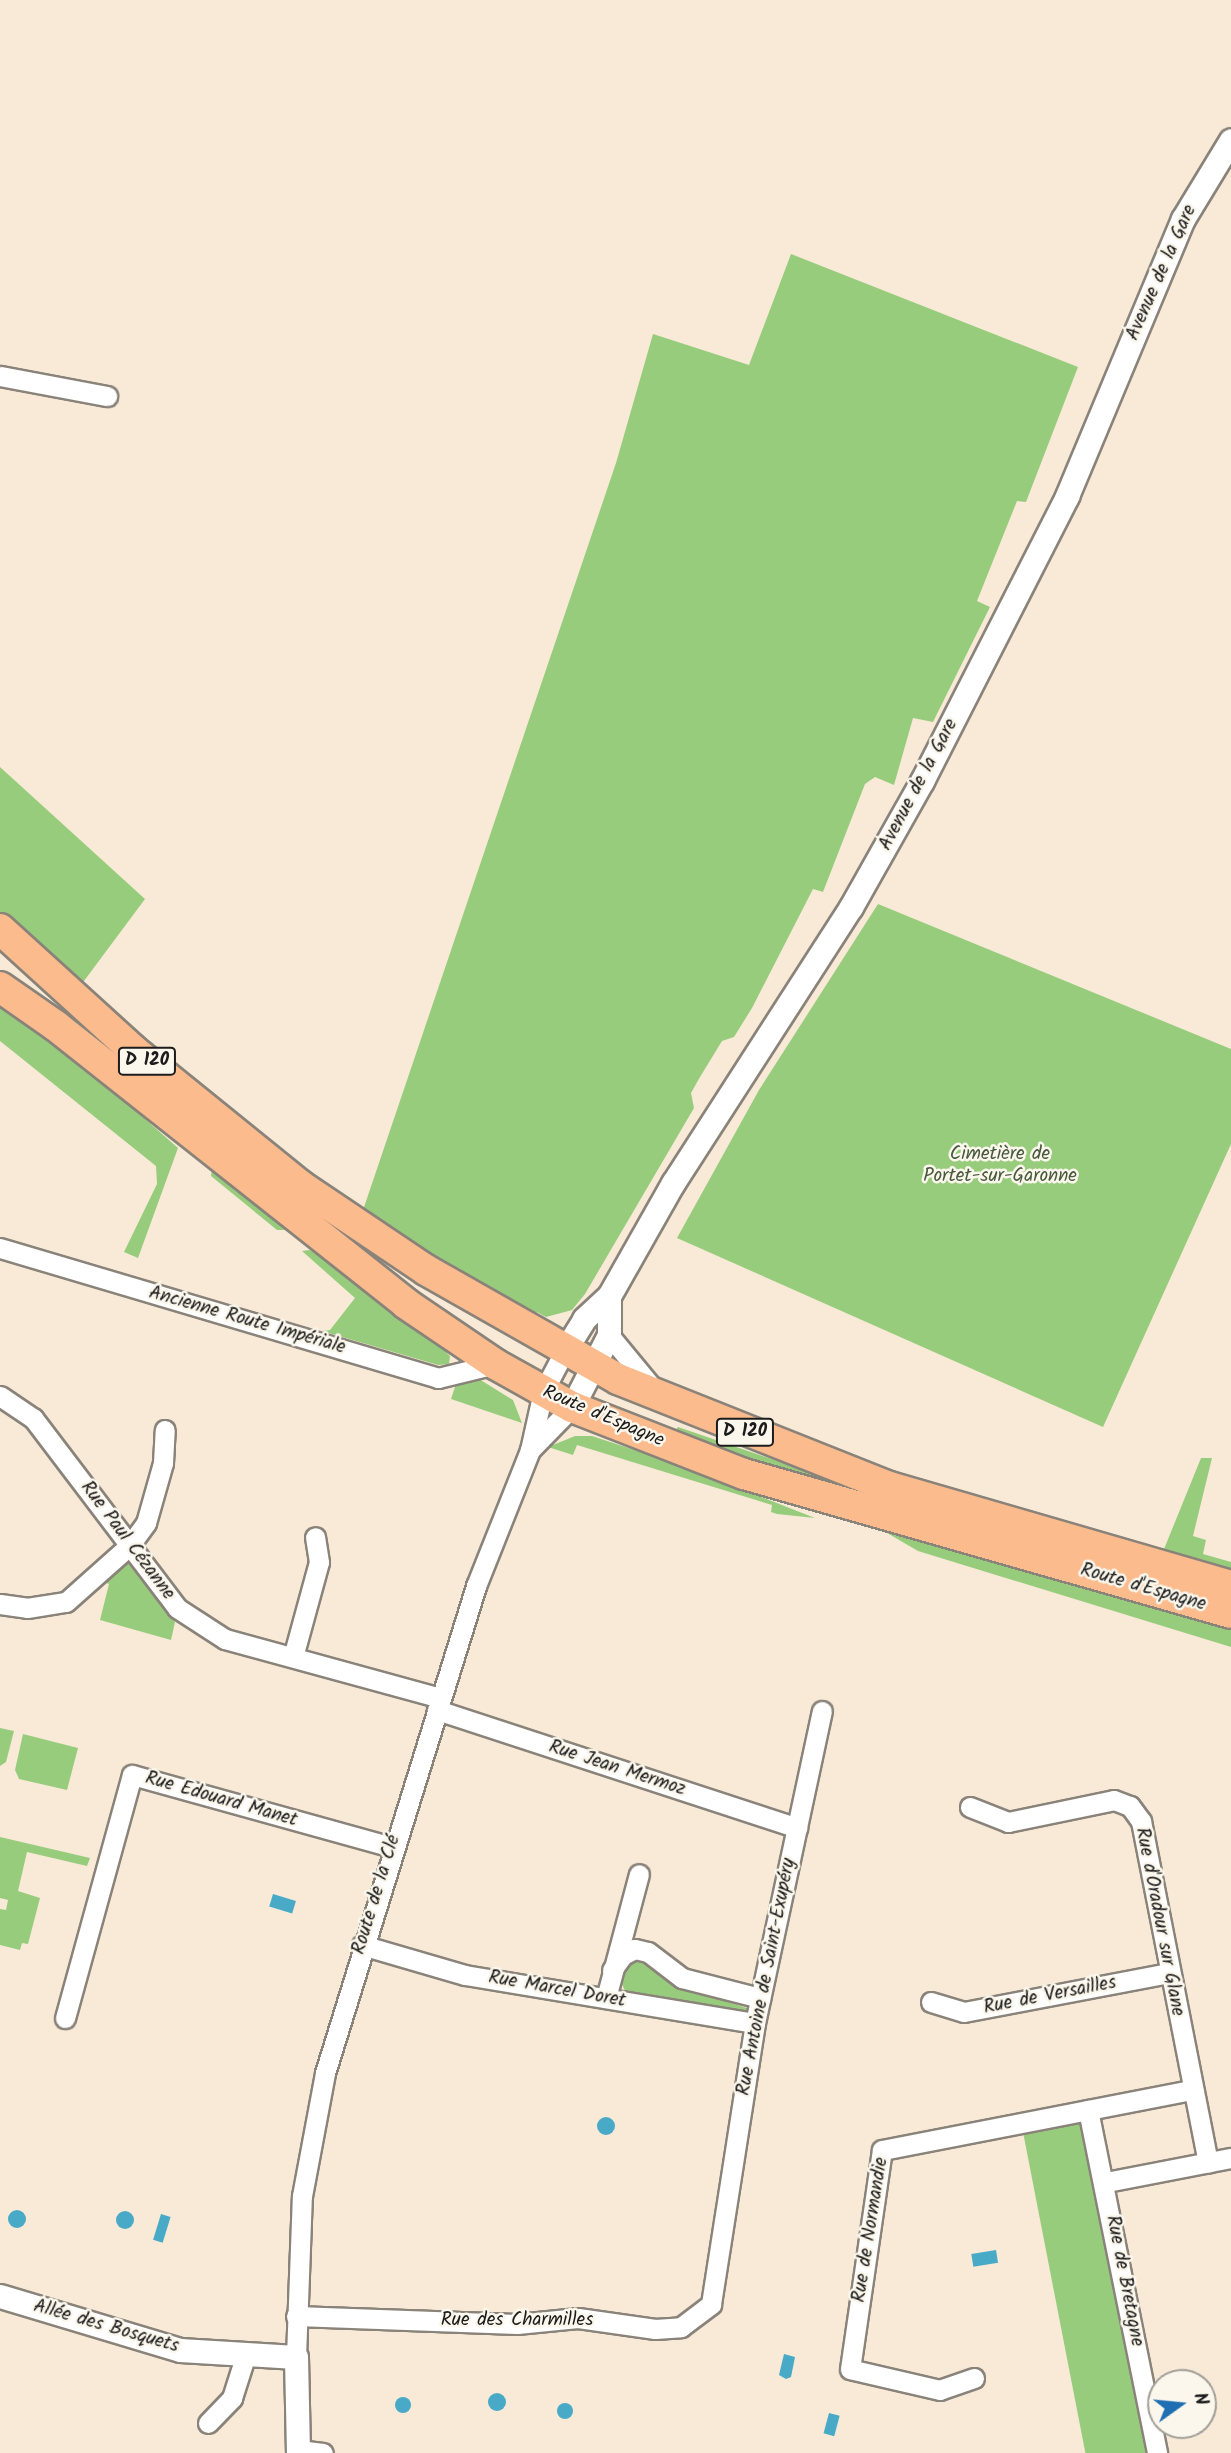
<!DOCTYPE html>
<meta charset="utf-8">
<style>
body{margin:0}
#map{position:relative;width:1231px;height:2453px;overflow:hidden;background:#f8ead7;font-family:Kalam,sans-serif}
div>[style]{position:absolute}
.green>*{inset:0;background:#98cc7d;transform-origin:0 0}
.water>*{inset:0;background:#48aac7;transform-origin:0 0}
.round{border-radius:50%}
.roads{filter:drop-shadow(2px 0 #8a837a) drop-shadow(-2px 0 #8a837a) drop-shadow(0 2px #8a837a) drop-shadow(0 -2px #8a837a)}
.minor>*{height:19px;margin:-9.5px;padding:0 9.5px;transform-origin:9.5px;border-radius:9.5px;background:#fff}
.tertiary>*{height:23px;margin:-11.5px;padding:0 11.5px;transform-origin:11.5px;border-radius:11.5px;background:#fff}
.primary>*{height:30px;margin:-15px;padding:0 15px;transform-origin:15px;border-radius:15px;background:#fbbb8d}
span{translate:-50% -50%;white-space:nowrap;text-align:center;line-height:1.15;-webkit-text-stroke:5px #fbf7ec;paint-order:stroke}
.shield-label span{padding:2px 5px;background:#fbf7ec;border:2px solid;border-radius:5px;-webkit-text-stroke-width:0}
.shield-label{font-size:18px;color:#1c1c1c;font-weight:700}
.street-label{font-size:19px;color:#1c1c1c}
.park-label{font-size:19px;color:#475a3e}
.north{position:absolute;left:1147px;top:2369px;width:70px;height:70px;box-sizing:border-box;background:#fbf7ec;border:2px solid #a29f99;border-radius:50%;rotate:75deg;font-size:19px;font-weight:700;line-height:28px;text-align:center;color:#1c1c1c}
.north::after{content:'';display:block;margin:auto;width:24px;height:32px;background:#1f6fb2;clip-path:polygon(50% 0,100% 100%,50% 72%,0 100%)}
</style>
<div id="map">
<div class="green">
<i style="clip-path:polygon(791px 254px,1078px 367px,1026px 502px,1017px 501px,977px 601px,990px 607px,933px 722px,913px 718px,894px 785px,875px 777px,865px 784px,823px 892px,813px 889px,752px 1008px,734px 1037px,722px 1041px,700px 1077px,691px 1093px,694px 1108px,585px 1294px,572px 1310px,546px 1317px,537px 1312px,532px 1322px,360px 1219px,616px 463px,653px 334px,749px 365px)"></i>
<i style="clip-path:polygon(0 767px,145px 899px,81px 985px,0 916px)"></i>
<i style="clip-path:polygon(878px 904px,1231px 1049px,1231px 1144px,1103px 1427px,677px 1238px,759px 1090px)"></i>
<i style="clip-path:polygon(0 998px,37px 1024px,178px 1148px,138px 1258px,124px 1252px,157px 1184px,156px 1166px,0 1041px)"></i>
<i style="clip-path:polygon(212px 1169px,286px 1226px,284px 1230px,277px 1230px,211px 1176px)"></i>
<i style="clip-path:polygon(309px 1250px,322px 1254px,439px 1345px,450px 1356px,449px 1364px,438px 1365px,322px 1331px,330px 1330px,355px 1298px,302px 1251px)"></i>
<i style="clip-path:polygon(466px 1379px,479px 1379px,513px 1400px,522px 1423px,451px 1399px,456px 1384px)"></i>
<i style="clip-path:polygon(678px 1427px,868px 1492px,1157px 1577px,771px 1471px,673px 1433px)"></i>
<i style="clip-path:polygon(575px 1436px,592px 1436px,674px 1463px,815px 1518px,777px 1514px,771px 1512px,772px 1505px,577px 1445px,573px 1455px,548px 1447px)"></i>
<i style="clip-path:polygon(1201px 1458px,1212px 1458px,1193px 1536px,1206px 1540px,1203px 1554px,1231px 1562px,1231px 1575px,1162px 1554px)"></i>
<i style="clip-path:polygon(863px 1519px,1231px 1626px,1231px 1647px,918px 1551px)"></i>
<i style="clip-path:polygon(123px 1562px,128px 1562px,175px 1622px,171px 1640px,100px 1620px,109px 1584px,102px 1581px)"></i>
<i style="clip-path:polygon(0 1728px,14px 1731px,6px 1762px,0 1766px)"></i>
<i style="clip-path:polygon(23px 1734px,78px 1748px,67px 1790px,19px 1779px,15px 1770px)"></i>
<i style="clip-path:polygon(0 1837px,90px 1858px,87px 1866px,27px 1852px,18px 1891px,40px 1898px,28px 1944px,22px 1943px,20px 1950px,0 1945px,0 1909px,6px 1910px,8px 1900px,0 1898px)"></i>
<i style="clip-path:polygon(643px 1956px,691px 1990px,750px 2009px,748px 2013px,626px 1993px,619px 1978px,628px 1960px)"></i>
<i style="left:1088px;top:2110px;width:350px;height:68px;rotate:79deg"></i>
</div>
<div class="water">
<i style="left:273px;top:1894px;width:24px;height:13px;rotate:17deg"></i>
<i class="round" style="left:597px;top:2117px;width:18px;height:18px"></i>
<i class="round" style="left:8px;top:2210px;width:18px;height:18px"></i>
<i class="round" style="left:116px;top:2211px;width:18px;height:18px"></i>
<i style="left:161px;top:2214px;width:10px;height:27px;rotate:17deg"></i>
<i style="left:996px;top:2250px;width:13px;height:25px;rotate:81deg"></i>
<i style="clip-path:polygon(784px 2354px,795px 2357px,791px 2377px,786px 2379px,779px 2375px)"></i>
<i class="round" style="left:488px;top:2393px;width:18px;height:18px"></i>
<i class="round" style="left:395px;top:2397px;width:16px;height:16px"></i>
<i class="round" style="left:557px;top:2403px;width:16px;height:16px"></i>
<i style="left:829px;top:2413px;width:11px;height:21px;rotate:15deg"></i>
</div>
<div class="roads">
<div class="minor">
<i style="left:0;top:376px;width:109px;rotate:10.6deg"></i>
<i style="left:0;top:1248px;width:457px;rotate:16.5deg"></i>
<i style="left:438px;top:1378px;width:59px;rotate:-13.8deg"></i>
<i style="left:609px;top:1335px;width:66px;rotate:50.5deg"></i>
<i style="left:0;top:1396px;width:40px;rotate:34deg"></i>
<i style="left:33px;top:1418px;width:238px;rotate:52.8deg"></i>
<i style="left:177px;top:1608px;width:57px;rotate:32.9deg"></i>
<i style="left:225px;top:1639px;width:223px;rotate:15.3deg"></i>
<i style="left:530px;top:1450px;width:60px;rotate:-45.7deg"></i>
<i style="left:0;top:1604px;width:27px;rotate:8deg"></i>
<i style="left:27px;top:1608px;width:39px;rotate:-9deg"></i>
<i style="left:66px;top:1602px;width:86px;rotate:-41.7deg"></i>
<i style="left:130px;top:1545px;width:27px;rotate:-54deg"></i>
<i style="left:146px;top:1523px;width:62px;rotate:-74.2deg"></i>
<i style="left:163px;top:1463px;width:33px;rotate:-87deg"></i>
<i style="left:293px;top:1657px;width:98px;rotate:-74.7deg"></i>
<i style="left:319px;top:1562px;width:25px;rotate:-99deg"></i>
<i style="left:437px;top:1710px;width:379px;rotate:18.1deg"></i>
<i style="left:970px;top:1807px;width:41px;rotate:21.5deg"></i>
<i style="left:1008px;top:1822px;width:108px;rotate:-11.7deg"></i>
<i style="left:1114px;top:1800px;width:17px;rotate:21deg"></i>
<i style="left:1130px;top:1806px;width:19px;rotate:54deg"></i>
<i style="left:1141px;top:1821px;width:348px;rotate:78.9deg"></i>
<i style="left:362px;top:1945px;width:107px;rotate:16.2deg"></i>
<i style="left:465px;top:1975px;width:294px;rotate:9.4deg"></i>
<i style="left:612px;top:1970px;width:19px;rotate:-54deg"></i>
<i style="left:623px;top:1955px;width:13px;rotate:-27deg"></i>
<i style="left:635px;top:1949px;width:13px;rotate:13deg"></i>
<i style="left:648px;top:1952px;width:43px;rotate:37.4deg"></i>
<i style="left:682px;top:1978px;width:81px;rotate:14.4deg"></i>
<i style="left:606px;top:1998px;width:128px;rotate:-75.1deg"></i>
<i style="left:931px;top:2002px;width:34px;rotate:17deg"></i>
<i style="left:964px;top:2012px;width:209px;rotate:-10.8deg"></i>
<i style="left:65px;top:2018px;width:252px;rotate:-74.6deg"></i>
<i style="left:132px;top:1775px;width:270px;rotate:15.5deg"></i>
<i style="left:1088px;top:2110px;width:350px;rotate:78.6deg"></i>
<i style="left:1106px;top:2182px;width:127px;rotate:-10.9deg"></i>
<i style="left:296px;top:2316px;width:221px;rotate:2.1deg"></i>
<i style="left:517px;top:2324px;width:61px;rotate:-5.6deg"></i>
<i style="left:578px;top:2318px;width:78px;rotate:8.1deg"></i>
<i style="left:655px;top:2329px;width:26px;rotate:-4deg"></i>
<i style="left:681px;top:2327px;width:38px;rotate:-37deg"></i>
<i style="left:711px;top:2304px;width:284px;rotate:-81.1deg"></i>
<i style="left:755px;top:2023px;width:319px;rotate:-77.9deg"></i>
<i style="left:296px;top:2357px;width:161px;rotate:-87.9deg"></i>
<i style="left:302px;top:2196px;width:125px;rotate:-79.4deg"></i>
<i style="left:325px;top:2073px;width:510px;rotate:-72.77deg"></i>
<i style="left:476px;top:1586px;width:146px;rotate:-68.3deg"></i>
<i style="left:530px;top:1450px;width:59px;rotate:-77.4deg"></i>
<i style="left:543px;top:1392px;width:47px;rotate:-62.4deg"></i>
<i style="left:974px;top:2378px;width:36px;rotate:161deg"></i>
<i style="left:940px;top:2390px;width:92px;rotate:-166.9deg"></i>
<i style="left:850px;top:2369px;width:221px;rotate:-81.7deg"></i>
<i style="left:882px;top:2150px;width:315px;rotate:-11deg"></i>
<i style="left:208px;top:2423px;width:35px;rotate:-46deg"></i>
<i style="left:232px;top:2398px;width:43px;rotate:-72.4deg"></i>
<i style="left:298px;top:2450px;width:25px;rotate:7deg"></i>
</div>
<div class="tertiary">
<i style="left:565px;top:1350px;width:36px;rotate:-58deg"></i>
<i style="left:584px;top:1319px;width:34px;rotate:-43deg"></i>
<i style="left:572px;top:1407px;width:81px;rotate:-62.8deg"></i>
<i style="left:609px;top:1335px;width:39px;rotate:-90deg"></i>
<i style="left:609px;top:1296px;width:130px;rotate:-60.5deg"></i>
<i style="left:673px;top:1183px;width:328px;rotate:-57.2deg"></i>
<i style="left:851px;top:907px;width:145px;rotate:-60.6deg"></i>
<i style="left:922px;top:781px;width:320px;rotate:-63deg"></i>
<i style="left:1067px;top:496px;width:300px;rotate:-67.3deg"></i>
<i style="left:1183px;top:219px;width:92px;rotate:-58.7deg"></i>
<i style="left:0;top:2296px;width:188px;rotate:16.7deg"></i>
<i style="left:180px;top:2350px;width:116px;rotate:3.5deg"></i>
<i style="left:296px;top:2357px;width:96px;rotate:88.8deg"></i>
</div>
<div class="primary">
<i style="left:0;top:929px;width:180px;rotate:42.3deg"></i>
<i style="left:133px;top:1050px;width:216px;rotate:39deg"></i>
<i style="left:301px;top:1186px;width:151px;rotate:33.9deg"></i>
<i style="left:426px;top:1270px;width:221px;rotate:29.6deg"></i>
<i style="left:618px;top:1379px;width:293px;rotate:21.7deg"></i>
<i style="left:890px;top:1487px;width:355px;rotate:16.2deg"></i>
<i style="left:0;top:987px;width:68px;rotate:34.9deg"></i>
<i style="left:56px;top:1026px;width:446px;rotate:38.4deg"></i>
<i style="left:405px;top:1303px;width:109px;rotate:34.1deg"></i>
<i style="left:495px;top:1364px;width:88px;rotate:29.2deg"></i>
<i style="left:572px;top:1407px;width:185px;rotate:21.3deg"></i>
<i style="left:744px;top:1474px;width:506px;rotate:15.93deg"></i>
</div>
</div>
<div class="shield-label">
<span style="left:147px;top:1061px">D 120</span>
<span style="left:745px;top:1432px">D 120</span>
</div>
<div class="street-label">
<span style="left:1162px;top:273px;rotate:-66deg">Avenue de la Gare</span>
<span style="left:919px;top:785px;rotate:-62deg">Avenue de la Gare</span>
<span style="left:247px;top:1321px;rotate:16deg">Ancienne Route Impériale</span>
<span style="left:603px;top:1417px;rotate:23deg">Route d'Espagne</span>
<span style="left:127px;top:1541px;rotate:53deg">Rue Paul Cézanne</span>
<span style="left:1143px;top:1588px;rotate:16deg">Route d'Espagne</span>
<span style="left:617px;top:1769px;rotate:18deg">Rue Jean Mermoz</span>
<span style="left:221px;top:1800px;rotate:16deg">Rue Edouard Manet</span>
<span style="left:377px;top:1895px;rotate:-73deg">Route de la Clé</span>
<span style="left:1159px;top:1922px;rotate:79deg">Rue d'Oradour sur Glane</span>
<span style="left:767px;top:1977px;rotate:-79deg">Rue Antoine de Saint-Exupéry</span>
<span style="left:557px;top:1990px;rotate:10deg">Rue Marcel Doret</span>
<span style="left:1050px;top:1996px;rotate:-11deg">Rue de Versailles</span>
<span style="left:871px;top:2230px;rotate:-81deg">Rue de Normandie</span>
<span style="left:1124px;top:2281px;rotate:79deg">Rue de Bretagne</span>
<span style="left:517px;top:2321px">Rue des Charmilles</span>
<span style="left:106px;top:2327px;rotate:16deg">Allée des Bosquets</span>
</div>
<div class="park-label">
<span style="left:1000px;top:1166px">Cimetière de<br>Portet-sur-Garonne</span>
</div>
<div class="north">N</div>
</div>
